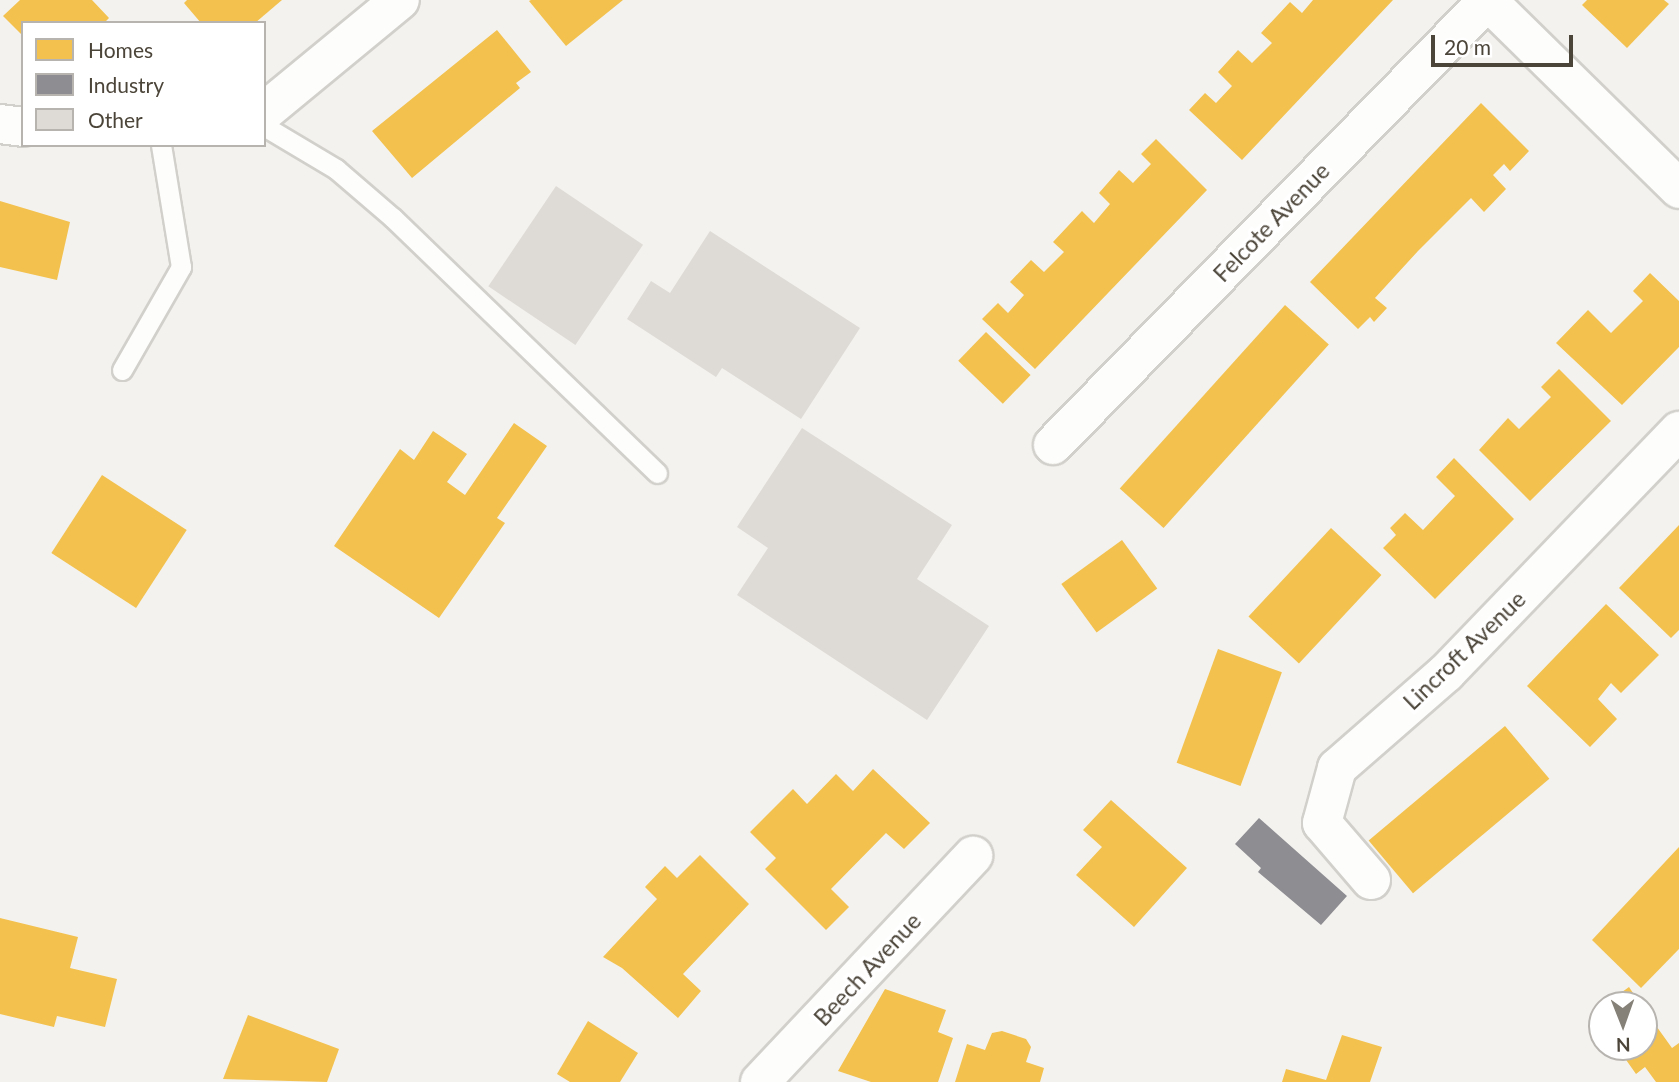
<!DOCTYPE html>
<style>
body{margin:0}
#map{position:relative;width:1679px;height:1082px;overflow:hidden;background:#f4f2ee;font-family:Lato,sans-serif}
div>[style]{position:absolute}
.homes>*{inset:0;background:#f2c14e;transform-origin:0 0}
.industry>*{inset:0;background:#8d8d92}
.building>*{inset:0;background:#dedbd6;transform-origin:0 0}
.roads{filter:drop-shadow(2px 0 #d2d0cb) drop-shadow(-2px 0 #d2d0cb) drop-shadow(0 2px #d2d0cb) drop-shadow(0 -2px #d2d0cb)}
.lane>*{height:19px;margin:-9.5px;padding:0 9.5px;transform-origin:9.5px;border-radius:9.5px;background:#fdfdfc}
.street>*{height:38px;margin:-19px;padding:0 19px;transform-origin:19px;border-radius:19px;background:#fdfdfc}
span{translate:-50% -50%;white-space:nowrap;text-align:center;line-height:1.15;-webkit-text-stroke:7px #fff;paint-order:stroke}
.street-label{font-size:23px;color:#4b4439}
.legend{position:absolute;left:21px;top:21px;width:245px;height:126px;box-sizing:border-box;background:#fff;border:2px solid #b7b4b0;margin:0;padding:9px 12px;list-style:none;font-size:21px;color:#4b4439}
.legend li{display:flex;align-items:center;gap:14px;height:35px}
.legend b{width:35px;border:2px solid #b7b4b0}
.north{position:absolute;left:1588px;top:991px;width:70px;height:70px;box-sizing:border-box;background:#fff;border:2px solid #b7b4b0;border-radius:50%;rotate:179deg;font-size:19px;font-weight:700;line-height:28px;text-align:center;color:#4b4439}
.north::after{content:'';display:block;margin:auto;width:24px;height:32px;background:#868178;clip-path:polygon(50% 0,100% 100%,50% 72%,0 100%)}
.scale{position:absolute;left:1431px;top:35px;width:142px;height:32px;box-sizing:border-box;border:4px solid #4b4439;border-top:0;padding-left:9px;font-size:21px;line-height:24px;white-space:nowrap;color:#4b4439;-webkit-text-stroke:5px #fff;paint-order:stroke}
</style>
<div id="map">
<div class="homes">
<i style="clip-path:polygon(20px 0,92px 0,109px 18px,104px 23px,23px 23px,23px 36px,3px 16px)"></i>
<i style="clip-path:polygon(187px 0,282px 0,255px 23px,201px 23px,184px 3px)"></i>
<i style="clip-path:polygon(623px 0,566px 46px,529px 1px,531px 0)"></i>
<i style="clip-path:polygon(1313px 0,1393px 0,1242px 160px,1189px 110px,1205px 93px,1216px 103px,1232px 86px,1218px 72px,1238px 50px,1252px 63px,1272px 43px,1261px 33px,1290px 2px,1302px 13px)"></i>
<i style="clip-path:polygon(1587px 0,1664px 0,1669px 4px,1627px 48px,1582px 5px)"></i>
<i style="clip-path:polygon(497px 30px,531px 72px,516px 83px,520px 88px,412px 178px,372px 131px)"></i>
<i style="clip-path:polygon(1481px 103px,1529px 151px,1510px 171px,1504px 164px,1493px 175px,1506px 189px,1484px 212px,1471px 198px,1418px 251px,1375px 298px,1387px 308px,1374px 322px,1370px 317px,1358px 329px,1310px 282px)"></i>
<i style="clip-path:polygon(1156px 139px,1207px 190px,1035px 369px,982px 319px,998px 303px,1008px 313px,1024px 295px,1010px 282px,1031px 260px,1044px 272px,1064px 252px,1053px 242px,1082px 211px,1094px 223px,1110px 204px,1099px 193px,1119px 170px,1133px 183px,1151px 164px,1141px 154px)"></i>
<i style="clip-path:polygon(0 201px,70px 222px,57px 280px,0 267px)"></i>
<i style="clip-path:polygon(1650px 273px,1679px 301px,1679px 347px,1622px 405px,1556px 343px,1588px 310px,1611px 333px,1643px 301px,1633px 291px)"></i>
<i style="left:1285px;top:305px;width:59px;height:247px;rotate:42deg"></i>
<i style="left:986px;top:332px;width:62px;height:40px;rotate:44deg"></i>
<i style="clip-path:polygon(1559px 369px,1611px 421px,1530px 501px,1479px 450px,1508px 418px,1519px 429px,1551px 397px,1541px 387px)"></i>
<i style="clip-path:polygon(514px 423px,547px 446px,497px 518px,505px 523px,439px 618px,334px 546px,400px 449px,414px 460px,433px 431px,467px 454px,447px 482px,465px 495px)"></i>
<i style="clip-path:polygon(1454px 458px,1514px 519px,1435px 599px,1383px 548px,1396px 535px,1390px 528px,1405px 513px,1423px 530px,1455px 496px,1436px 477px)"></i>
<i style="left:102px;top:475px;width:101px;height:93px;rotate:33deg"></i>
<i style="clip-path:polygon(1679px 525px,1679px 630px,1671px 638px,1619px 588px)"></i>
<i style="left:1331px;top:528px;width:69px;height:121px;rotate:43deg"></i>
<i style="left:1122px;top:540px;width:60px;height:75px;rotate:54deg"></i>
<i style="clip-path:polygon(1606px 604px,1659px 655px,1621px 693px,1611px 683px,1598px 699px,1617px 719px,1590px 747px,1527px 686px)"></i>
<i style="left:1218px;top:649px;width:68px;height:121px;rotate:20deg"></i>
<i style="left:1505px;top:726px;width:69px;height:178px;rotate:50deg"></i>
<i style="clip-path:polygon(873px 769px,930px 823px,904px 849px,886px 833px,831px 889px,849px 907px,826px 930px,765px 869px,776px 858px,750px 832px,793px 789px,807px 804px,836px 774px,853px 791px)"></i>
<i style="clip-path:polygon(1111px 800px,1187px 868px,1134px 927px,1076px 875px,1102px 847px,1083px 830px)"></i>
<i style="clip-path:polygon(1679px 847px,1679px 949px,1641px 988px,1592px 940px)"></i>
<i style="clip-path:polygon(700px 855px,749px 904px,683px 974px,701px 991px,678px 1018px,622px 968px,603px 957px,657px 899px,645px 887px,665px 866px,677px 878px)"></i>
<i style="clip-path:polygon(0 918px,78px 937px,70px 968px,117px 979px,105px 1027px,57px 1016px,54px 1027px,0 1014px)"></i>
<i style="clip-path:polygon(1629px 987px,1641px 1005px,1604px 1005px)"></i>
<i style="clip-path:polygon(885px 989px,946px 1010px,938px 1032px,953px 1038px,938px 1082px,871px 1082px,838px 1071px)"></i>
<i style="clip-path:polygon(1644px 1009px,1672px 1048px,1679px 1043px,1679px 1082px,1656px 1082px,1645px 1067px,1636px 1074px,1617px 1047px,1644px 1047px)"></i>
<i style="clip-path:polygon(248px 1015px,339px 1049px,327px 1082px,223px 1079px)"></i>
<i style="clip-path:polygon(588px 1021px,638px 1053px,620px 1082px,570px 1082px,557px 1074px)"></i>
<i style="clip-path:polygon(1002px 1031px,1026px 1039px,1031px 1047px,1026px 1062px,1044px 1068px,1040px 1082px,955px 1082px,967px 1044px,985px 1050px,992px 1033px)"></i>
<i style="clip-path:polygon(1342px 1035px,1382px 1047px,1370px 1082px,1282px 1082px,1286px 1069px,1326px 1080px)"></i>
</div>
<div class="industry">
<i style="clip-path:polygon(1259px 818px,1347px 896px,1321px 925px,1258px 872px,1261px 868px,1235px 844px)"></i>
</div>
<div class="building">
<i style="left:556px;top:186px;width:105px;height:121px;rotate:34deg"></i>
<i style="clip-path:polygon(710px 231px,860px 328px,801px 419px,722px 368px,716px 377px,627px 319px,651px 281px,670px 293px)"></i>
<i style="clip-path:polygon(802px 428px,952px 525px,917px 579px,989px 626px,927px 720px,737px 595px,768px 548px,737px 527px)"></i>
</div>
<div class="roads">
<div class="lane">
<i style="left:264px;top:126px;width:84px;rotate:30.8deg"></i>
<i style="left:336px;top:169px;width:75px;rotate:40.7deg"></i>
<i style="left:393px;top:218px;width:367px;rotate:44deg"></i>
<i style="left:122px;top:370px;width:119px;rotate:-60.2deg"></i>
<i style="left:181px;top:267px;width:124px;rotate:-99.3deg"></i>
</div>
<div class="street">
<i style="left:1488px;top:1px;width:268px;rotate:44.5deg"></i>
<i style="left:264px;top:112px;width:176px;rotate:-39.5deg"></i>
<i style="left:0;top:124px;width:23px;rotate:7deg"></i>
<i style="left:1053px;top:445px;width:622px;rotate:-45.65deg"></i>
<i style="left:1371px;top:880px;width:75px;rotate:-130.7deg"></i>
<i style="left:1322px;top:823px;width:57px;rotate:-74.7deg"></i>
<i style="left:1337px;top:768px;width:145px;rotate:-41.1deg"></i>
<i style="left:1446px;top:673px;width:336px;rotate:-46.1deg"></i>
<i style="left:760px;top:1082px;width:311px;rotate:-46.7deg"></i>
</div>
</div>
<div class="street-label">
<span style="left:1271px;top:222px;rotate:-46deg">Felcote Avenue</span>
<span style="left:1464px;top:650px;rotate:-44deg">Lincroft Avenue</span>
<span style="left:867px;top:969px;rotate:-47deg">Beech Avenue</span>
</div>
<ul class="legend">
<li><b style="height:19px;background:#f2c14e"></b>Homes</li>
<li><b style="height:19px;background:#8d8d92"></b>Industry</li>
<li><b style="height:19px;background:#dedbd6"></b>Other</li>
</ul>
<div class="north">N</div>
<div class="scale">20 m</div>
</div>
